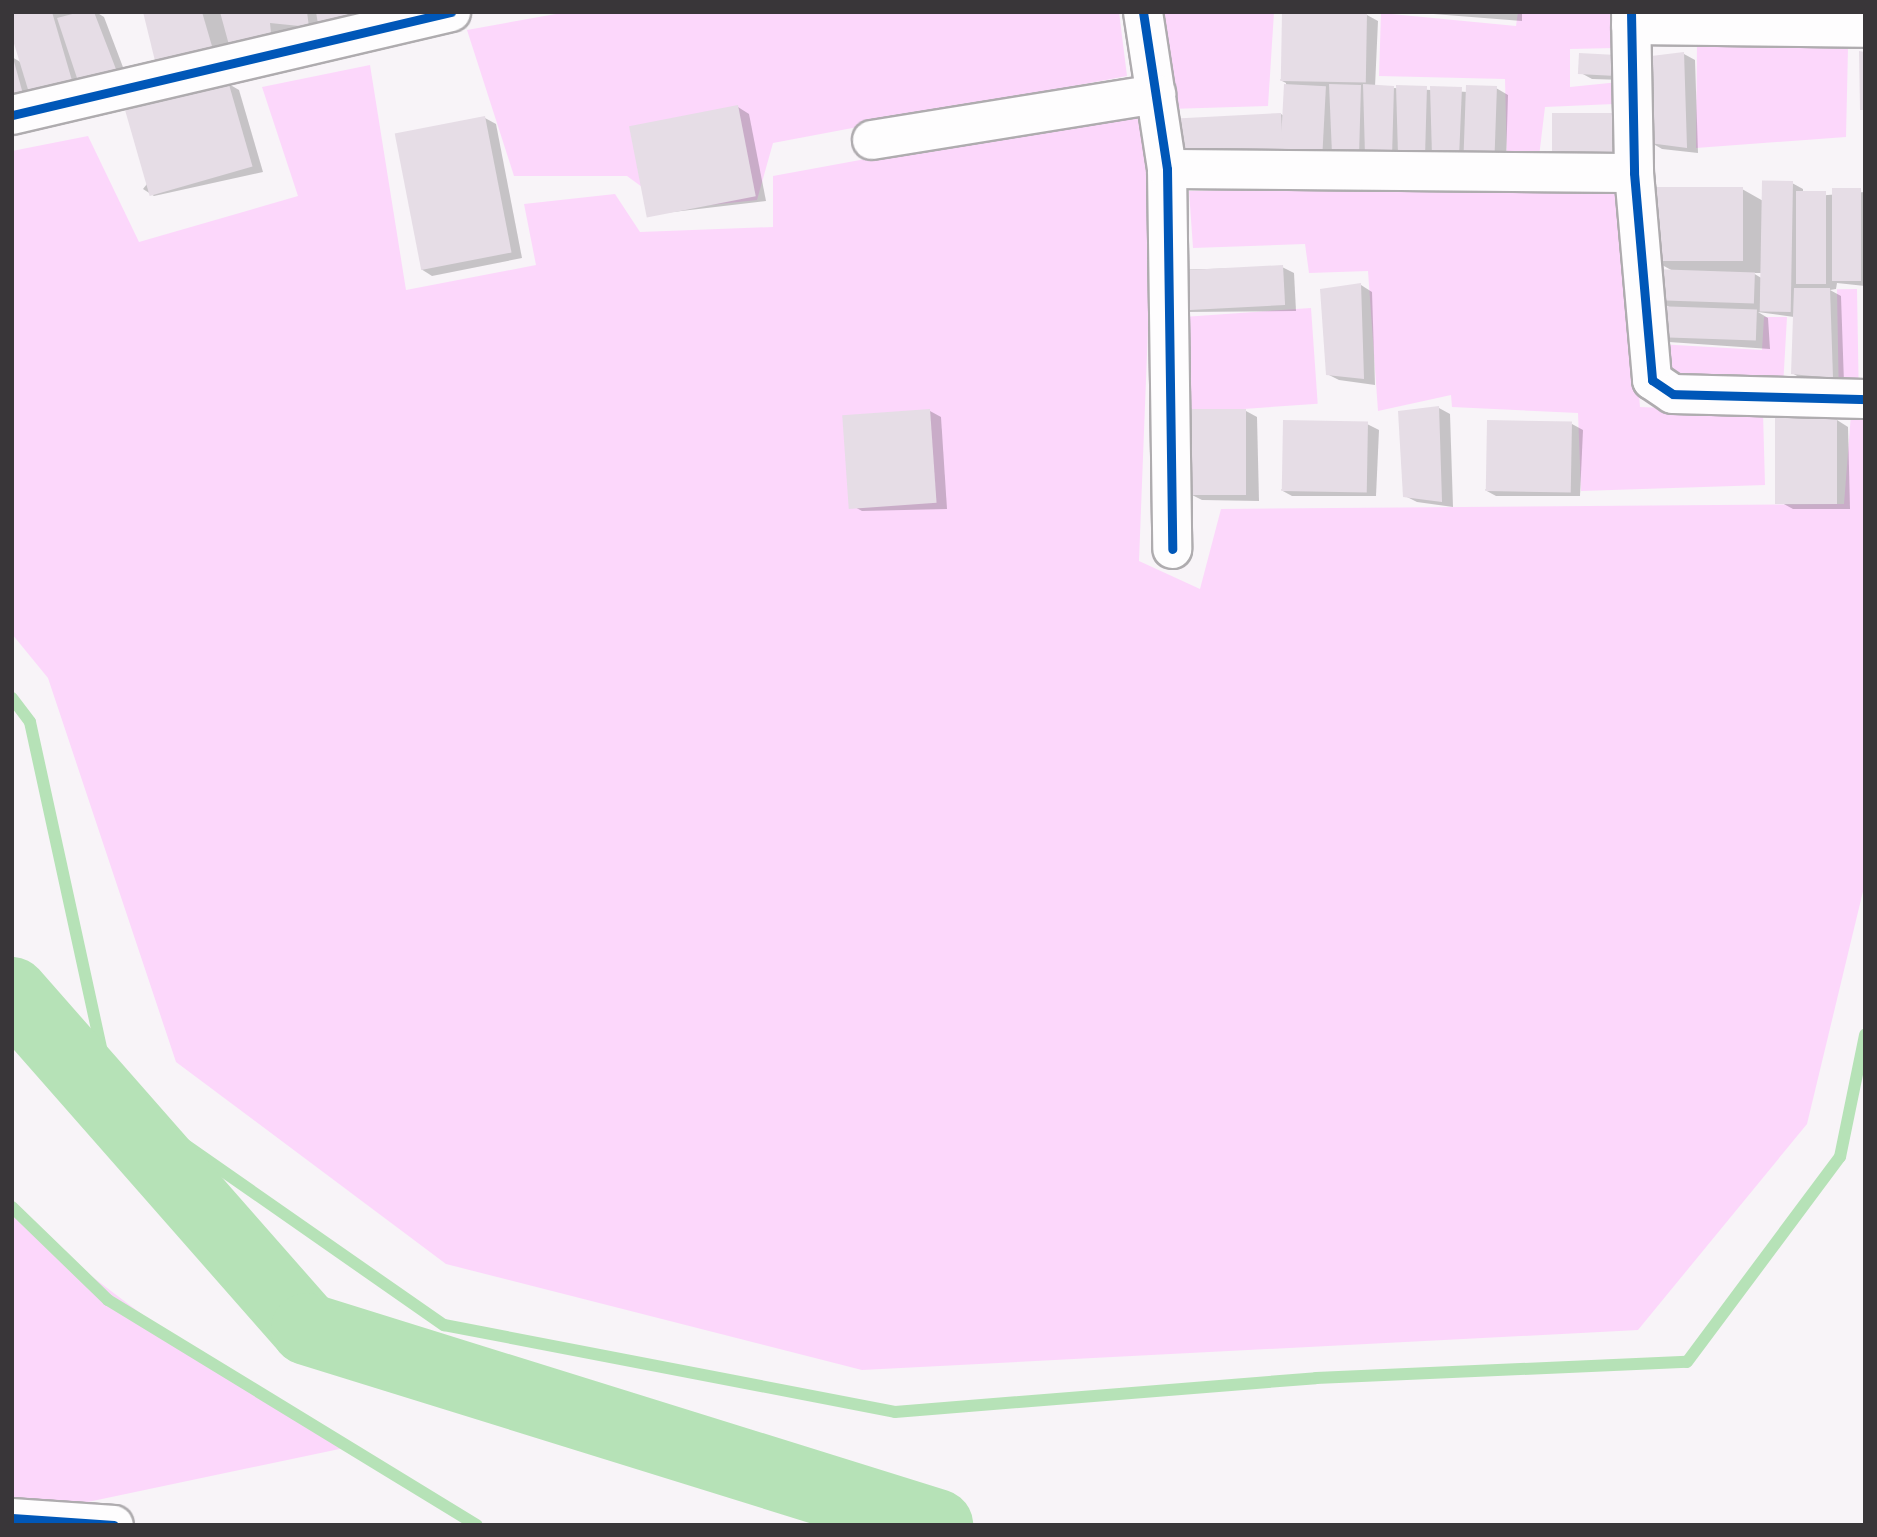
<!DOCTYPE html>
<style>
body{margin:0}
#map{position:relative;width:1877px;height:1537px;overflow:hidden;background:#f8f4f8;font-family:Mulish,sans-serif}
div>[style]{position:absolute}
.green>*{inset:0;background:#fcd7fb;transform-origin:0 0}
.shadow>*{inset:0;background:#0003}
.stream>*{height:12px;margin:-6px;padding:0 6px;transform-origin:6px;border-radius:6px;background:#b6e2b7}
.river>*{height:72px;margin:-36px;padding:0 36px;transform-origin:36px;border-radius:36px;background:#b6e2b7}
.building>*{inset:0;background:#e6dde6;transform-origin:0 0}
.roads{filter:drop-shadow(2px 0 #afacaf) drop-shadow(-2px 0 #afacaf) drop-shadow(0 2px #afacaf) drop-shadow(0 -2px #afacaf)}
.minor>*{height:38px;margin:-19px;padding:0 19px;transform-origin:19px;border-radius:19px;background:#fefdfe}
.cycleway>*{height:9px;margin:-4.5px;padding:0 4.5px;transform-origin:4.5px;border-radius:4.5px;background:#0057b8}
span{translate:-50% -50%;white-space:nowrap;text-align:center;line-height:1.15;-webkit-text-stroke:5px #faf2fa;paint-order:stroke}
.frame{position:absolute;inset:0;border:14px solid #393639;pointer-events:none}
</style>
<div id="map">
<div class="green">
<i style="clip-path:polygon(567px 12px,1119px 12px,1127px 76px,773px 143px,757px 200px,672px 209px,627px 176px,514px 176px,467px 30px)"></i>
<i style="clip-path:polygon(1155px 12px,1274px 12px,1268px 106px,1169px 109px)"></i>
<i style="clip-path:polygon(1518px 12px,1616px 12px,1615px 48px,1570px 49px,1570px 87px,1619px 82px,1614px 104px,1545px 107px,1538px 165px,1507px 161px,1505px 79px,1379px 76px,1381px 13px,1516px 26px)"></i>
<i style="clip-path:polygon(1697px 44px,1848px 48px,1846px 137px,1696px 148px)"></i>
<i style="clip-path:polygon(370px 65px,406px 290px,536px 265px,524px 204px,615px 194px,640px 232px,773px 227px,773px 176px,1137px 109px,1154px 173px,1139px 561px,1200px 589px,1221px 509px,1844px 504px,1851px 414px,1865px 415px,1865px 883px,1807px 1124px,1638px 1330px,862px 1370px,446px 1264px,176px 1062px,48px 678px,12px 634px,12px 151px,88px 136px,139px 242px,298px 196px,262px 87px)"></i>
<i style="clip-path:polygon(1622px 182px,1640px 407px,1763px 412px,1765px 485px,1581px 491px,1578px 413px,1452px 407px,1451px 395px,1378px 411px,1368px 271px,1309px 273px,1305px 244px,1193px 248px,1189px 191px)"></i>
<i style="left:1857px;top:289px;width:102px;height:20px;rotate:89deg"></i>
<i style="left:1311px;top:308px;width:96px;height:128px;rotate:86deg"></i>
<i style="clip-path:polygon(1764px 317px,1787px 317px,1783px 387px,1669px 381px,1658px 344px,1762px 350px)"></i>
<i style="clip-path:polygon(12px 1216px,185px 1347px,349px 1447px,12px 1518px)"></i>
</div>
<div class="shadow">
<i style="clip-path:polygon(12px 12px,96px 12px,104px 17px,129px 83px,12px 106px,12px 57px,22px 63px)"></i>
<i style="clip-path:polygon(144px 12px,396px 12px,237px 66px)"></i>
<i style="clip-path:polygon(1408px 12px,1522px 12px,1522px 21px)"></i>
<i style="clip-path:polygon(1367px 15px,1378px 21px,1375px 87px,1468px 92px,1496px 88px,1508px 95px,1506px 163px,1185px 161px,1281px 114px,1287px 118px,1286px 83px,1280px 80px)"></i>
<i style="clip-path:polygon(1684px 54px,1695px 60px,1698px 153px,1662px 149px,1650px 142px)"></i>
<i style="clip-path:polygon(1612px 57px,1623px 64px,1624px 80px,1592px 79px,1581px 73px)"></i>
<i style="clip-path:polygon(227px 83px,239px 90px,263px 172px,154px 196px,143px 189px)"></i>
<i style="clip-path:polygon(738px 107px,749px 114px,766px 201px,656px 214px,645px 207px)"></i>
<i style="clip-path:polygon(485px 118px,496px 124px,522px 258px,432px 276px,421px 269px)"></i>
<i style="clip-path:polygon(evenodd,1792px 183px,1803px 189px,1803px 197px,1865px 192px,1865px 286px,1837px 283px,1836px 289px,1830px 290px,1841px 296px,1844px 383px,1804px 380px,1792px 373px,1794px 317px,1758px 312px,1768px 318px,1770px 349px,1669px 342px,1657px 336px,1671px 308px,1655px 299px,1673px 271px,1653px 260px,1742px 189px,1765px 202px,1792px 183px,1753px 273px,1763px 273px,1763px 279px,1753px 273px)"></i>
<i style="clip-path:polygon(1282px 267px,1294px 273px,1296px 311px,1186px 312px,1171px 270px)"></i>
<i style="clip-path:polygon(1361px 285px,1372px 292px,1375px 385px,1339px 380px,1327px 374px)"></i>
<i style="clip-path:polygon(1439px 408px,1450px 414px,1453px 507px,1417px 502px,1405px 496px)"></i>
<i style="clip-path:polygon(930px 411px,941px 417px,947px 509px,862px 511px,851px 505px)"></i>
<i style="clip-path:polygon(1246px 411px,1257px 417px,1259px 501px,1202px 500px,1190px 494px)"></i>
<i style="clip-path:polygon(1837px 420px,1848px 427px,1850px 509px,1793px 509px,1782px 503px)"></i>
<i style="clip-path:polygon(1367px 424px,1379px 430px,1376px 496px,1292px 496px,1281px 490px)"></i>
<i style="clip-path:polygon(1572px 424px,1583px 430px,1580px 496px,1496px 496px,1485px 490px)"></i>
</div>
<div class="stream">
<i style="left:12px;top:698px;width:30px;rotate:53deg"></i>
<i style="left:30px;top:722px;width:380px;rotate:77.7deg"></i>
<i style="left:111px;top:1093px;width:406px;rotate:34.9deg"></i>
<i style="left:444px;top:1325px;width:459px;rotate:10.9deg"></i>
<i style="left:895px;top:1412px;width:422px;rotate:-4.6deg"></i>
<i style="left:1316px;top:1378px;width:371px;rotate:-2.5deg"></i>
<i style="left:1687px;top:1362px;width:256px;rotate:-53.3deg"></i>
<i style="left:1840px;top:1157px;width:125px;rotate:-78.4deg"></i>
<i style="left:12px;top:1207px;width:134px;rotate:44.1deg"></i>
<i style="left:108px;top:1300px;width:432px;rotate:31.4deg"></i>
</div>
<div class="river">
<i style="left:12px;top:993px;width:447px;rotate:48.7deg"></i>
<i style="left:307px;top:1329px;width:660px;rotate:17.28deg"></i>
</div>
<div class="building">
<i style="clip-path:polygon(12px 12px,52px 12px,73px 84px,30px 96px,12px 37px)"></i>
<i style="clip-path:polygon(80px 12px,94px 12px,119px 77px,80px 87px,57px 18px)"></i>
<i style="clip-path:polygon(143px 12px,202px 12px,214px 53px,156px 65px)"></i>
<i style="clip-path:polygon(220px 12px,307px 12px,309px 27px,270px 23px,272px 43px,229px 45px)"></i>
<i style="clip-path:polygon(316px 12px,386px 12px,318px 24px)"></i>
<i style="left:1282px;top:12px;width:85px;height:69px;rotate:1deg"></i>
<i style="clip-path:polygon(1859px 51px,1865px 52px,1865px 110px,1860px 110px)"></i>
<i style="clip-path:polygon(1684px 52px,1687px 148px,1649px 143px,1643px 57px)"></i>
<i style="left:1579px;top:53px;width:33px;height:21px;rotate:3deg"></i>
<i style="clip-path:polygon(12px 58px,13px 58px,23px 94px,12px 95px)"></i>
<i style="left:228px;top:81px;width:89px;height:107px;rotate:74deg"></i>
<i style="left:1284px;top:84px;width:42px;height:70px;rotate:3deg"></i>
<i style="clip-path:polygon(1329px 84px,1361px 85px,1359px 156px,1332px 154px)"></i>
<i style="clip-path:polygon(1363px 84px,1394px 86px,1392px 157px,1365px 155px)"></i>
<i style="clip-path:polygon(1396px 85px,1427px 86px,1425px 157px,1398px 155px)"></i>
<i style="left:1466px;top:85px;width:31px;height:71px;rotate:2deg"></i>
<i style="clip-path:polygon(1430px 86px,1462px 87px,1459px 158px,1432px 156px)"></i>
<i style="left:738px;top:105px;width:93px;height:111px;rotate:79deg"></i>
<i style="left:1281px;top:113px;width:40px;height:114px;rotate:87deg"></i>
<i style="left:1552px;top:113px;width:62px;height:42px"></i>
<i style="left:485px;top:116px;width:139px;height:92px;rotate:79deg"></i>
<i style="left:1793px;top:181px;width:131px;height:31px;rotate:91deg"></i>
<i style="left:1648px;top:187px;width:95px;height:74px"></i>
<i style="left:1861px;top:188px;width:93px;height:29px;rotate:90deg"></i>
<i style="left:1826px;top:191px;width:93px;height:30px;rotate:90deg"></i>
<i style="left:1283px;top:265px;width:40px;height:114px;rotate:87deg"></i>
<i style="left:1652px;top:269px;width:103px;height:31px;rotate:2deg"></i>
<i style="clip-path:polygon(1361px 283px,1364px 379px,1326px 375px,1320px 289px)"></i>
<i style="clip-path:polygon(1794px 288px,1830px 288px,1833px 378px,1791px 374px)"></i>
<i style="left:1655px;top:306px;width:102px;height:31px;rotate:2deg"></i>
<i style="clip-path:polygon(1439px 406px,1442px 502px,1403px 497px,1398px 411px)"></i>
<i style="left:930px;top:409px;width:94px;height:88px;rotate:86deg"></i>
<i style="left:1184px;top:409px;width:62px;height:86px"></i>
<i style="left:1775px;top:418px;width:62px;height:86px"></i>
<i style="left:1283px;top:420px;width:85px;height:71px;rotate:1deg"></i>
<i style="left:1487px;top:420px;width:85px;height:71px;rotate:1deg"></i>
</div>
<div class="roads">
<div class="minor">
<i style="left:1143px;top:12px;width:159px;rotate:81.3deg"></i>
<i style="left:1167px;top:169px;width:380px;rotate:89.2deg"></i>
<i style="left:1631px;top:12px;width:161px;rotate:88.9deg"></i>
<i style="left:1634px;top:173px;width:208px;rotate:85deg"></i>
<i style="left:1652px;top:380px;width:25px;rotate:34deg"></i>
<i style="left:1673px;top:394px;width:192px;rotate:1.5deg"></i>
<i style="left:1631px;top:25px;width:234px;rotate:0.7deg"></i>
<i style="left:12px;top:115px;width:451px;rotate:-13.2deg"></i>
<i style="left:872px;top:140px;width:288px;rotate:-9.2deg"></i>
<i style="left:1167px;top:169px;width:467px;rotate:0.5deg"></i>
<i style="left:12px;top:1518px;width:102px;rotate:3.9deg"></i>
</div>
</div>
<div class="cycleway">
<i style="left:1143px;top:12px;width:159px;rotate:81.3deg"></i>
<i style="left:1167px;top:169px;width:380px;rotate:89.2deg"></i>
<i style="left:1631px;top:12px;width:161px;rotate:88.9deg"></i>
<i style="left:1634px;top:173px;width:208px;rotate:85deg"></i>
<i style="left:1652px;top:380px;width:25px;rotate:34deg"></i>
<i style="left:1673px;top:394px;width:192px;rotate:1.5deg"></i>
<i style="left:12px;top:115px;width:451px;rotate:-13.2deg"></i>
<i style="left:12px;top:1518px;width:102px;rotate:3.9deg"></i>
</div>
<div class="frame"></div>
</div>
